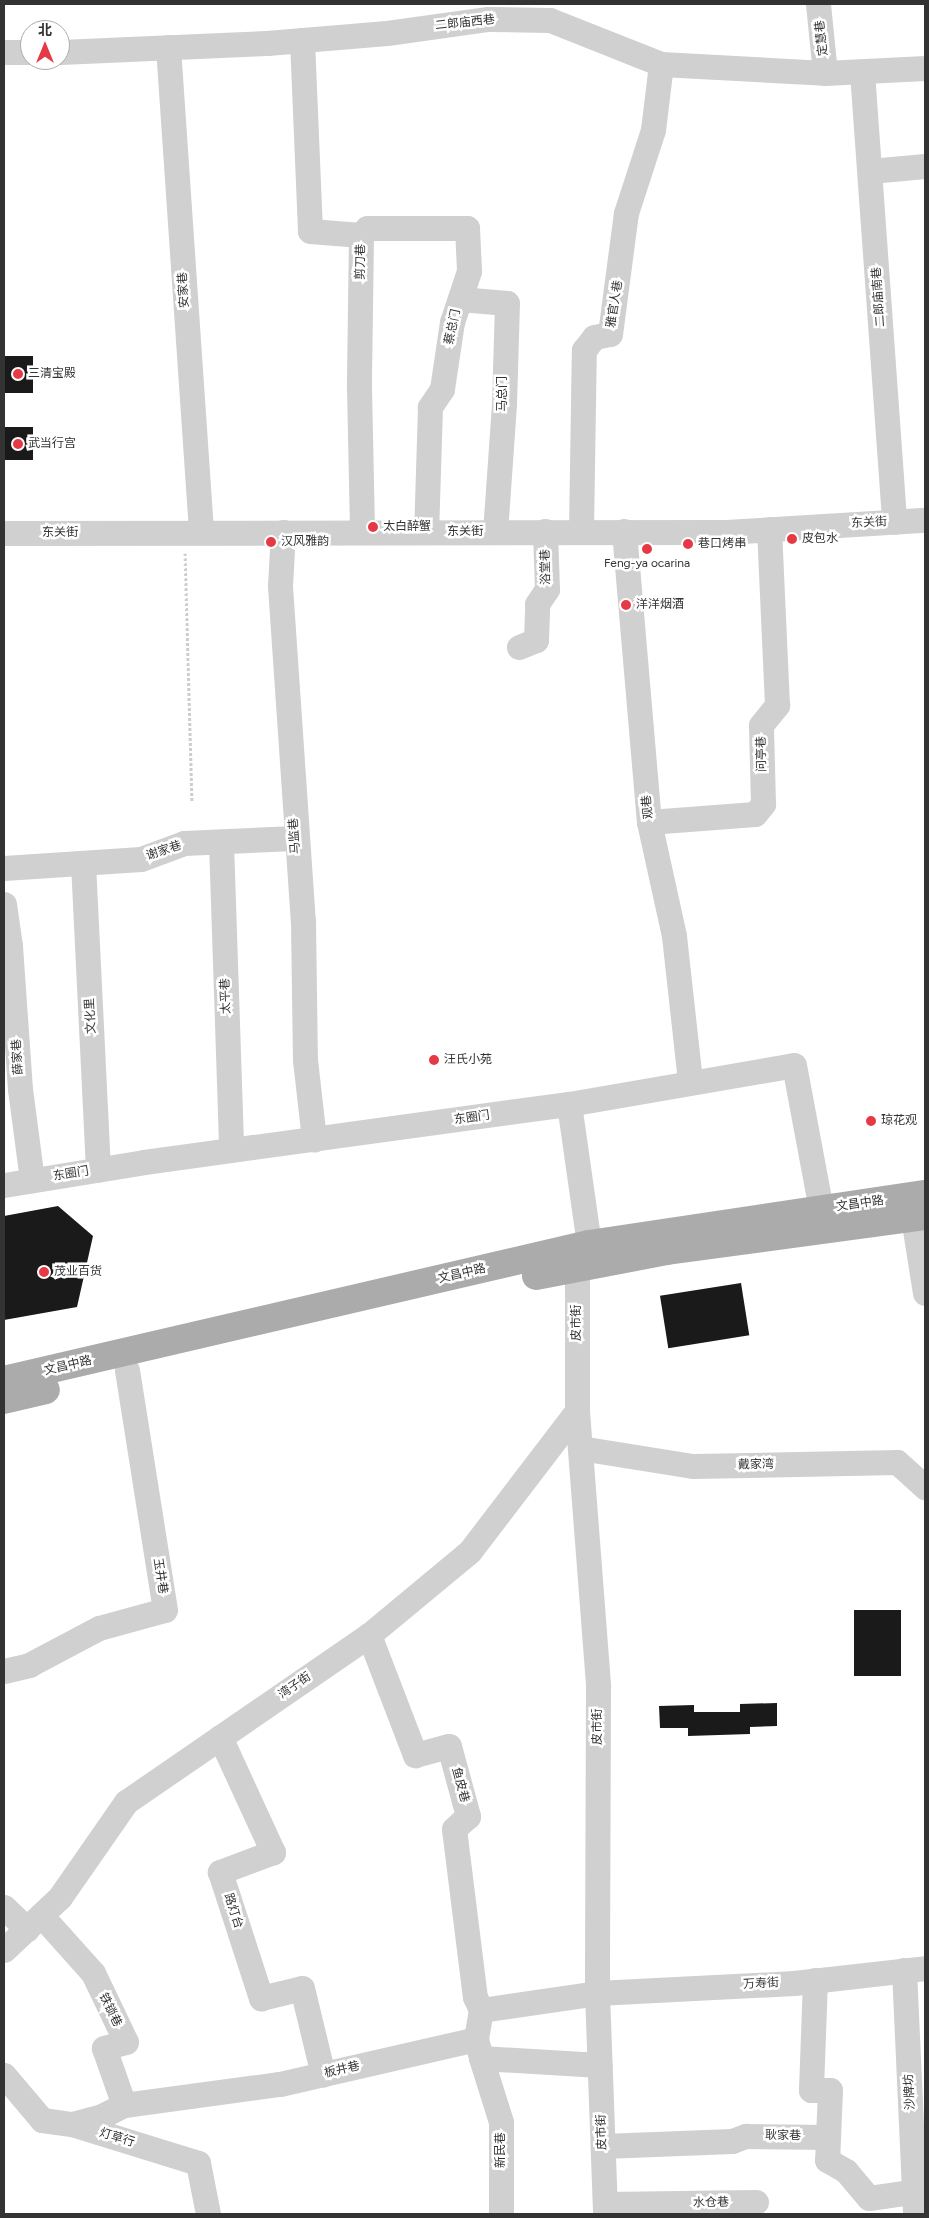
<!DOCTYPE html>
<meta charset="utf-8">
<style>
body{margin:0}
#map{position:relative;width:929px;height:2218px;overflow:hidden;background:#fff;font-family:Figtree,"Noto Sans SC",sans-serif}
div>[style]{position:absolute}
.building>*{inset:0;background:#1a1a1a;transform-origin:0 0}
.path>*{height:3px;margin-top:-1.5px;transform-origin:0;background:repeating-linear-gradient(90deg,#cdcdcd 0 2.5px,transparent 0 5px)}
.minor>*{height:25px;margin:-12.5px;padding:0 12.5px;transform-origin:12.5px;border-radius:12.5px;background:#d0d0d0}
.major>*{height:28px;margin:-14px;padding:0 14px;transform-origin:14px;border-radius:14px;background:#ababab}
.dots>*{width:14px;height:14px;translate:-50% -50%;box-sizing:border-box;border:2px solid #fff;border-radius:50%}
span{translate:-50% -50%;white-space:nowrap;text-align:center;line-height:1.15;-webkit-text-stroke:5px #fff;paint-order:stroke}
.street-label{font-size:12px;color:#333}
.poi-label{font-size:12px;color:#333}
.left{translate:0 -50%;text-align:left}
.frame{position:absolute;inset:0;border:5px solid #333;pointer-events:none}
.north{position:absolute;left:20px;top:20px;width:50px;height:50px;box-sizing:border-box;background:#fff;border:1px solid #adadad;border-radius:50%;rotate:0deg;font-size:14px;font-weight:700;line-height:20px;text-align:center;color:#333}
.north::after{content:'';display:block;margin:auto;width:18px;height:22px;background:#e63946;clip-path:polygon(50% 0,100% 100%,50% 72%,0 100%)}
</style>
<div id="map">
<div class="building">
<i style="left:4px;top:356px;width:29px;height:37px"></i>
<i style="left:4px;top:427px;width:29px;height:33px"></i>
<i style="clip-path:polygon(58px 1206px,93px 1236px,77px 1307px,4px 1320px,4px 1216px)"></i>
<i style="left:741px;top:1283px;width:53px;height:82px;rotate:81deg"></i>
<i style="left:854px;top:1610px;width:47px;height:66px"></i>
<i style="clip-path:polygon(777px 1703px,777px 1726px,750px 1727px,750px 1734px,688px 1736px,688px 1728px,660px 1728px,659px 1706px,694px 1705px,694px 1712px,740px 1712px,740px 1704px)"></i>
</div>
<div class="path">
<i style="left:185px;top:553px;width:248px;rotate:88.4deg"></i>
</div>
<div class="minor">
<i style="left:818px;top:4px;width:69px;rotate:84.2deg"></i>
<i style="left:302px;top:40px;width:191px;rotate:87.6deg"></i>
<i style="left:310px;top:231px;width:51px;rotate:4.5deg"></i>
<i style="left:361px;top:235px;width:152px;rotate:90.8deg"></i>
<i style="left:359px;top:387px;width:145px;rotate:88.8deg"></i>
<i style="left:168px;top:47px;width:486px;rotate:86.1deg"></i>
<i style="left:4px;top:52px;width:26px"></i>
<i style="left:60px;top:52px;width:207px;rotate:-2.5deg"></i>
<i style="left:267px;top:43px;width:120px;rotate:-4.8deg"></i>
<i style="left:387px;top:33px;width:102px;rotate:-7.9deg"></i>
<i style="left:488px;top:19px;width:62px;rotate:0.9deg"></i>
<i style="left:550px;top:20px;width:119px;rotate:21.6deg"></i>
<i style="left:661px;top:64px;width:164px;rotate:3.1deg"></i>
<i style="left:825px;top:73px;width:100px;rotate:-2.9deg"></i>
<i style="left:862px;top:72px;width:451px;rotate:85.9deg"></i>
<i style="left:870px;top:171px;width:55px;rotate:-5.2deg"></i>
<i style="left:361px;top:235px;width:9px;rotate:-49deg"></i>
<i style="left:367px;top:228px;width:100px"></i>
<i style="left:467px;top:228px;width:43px;rotate:87.3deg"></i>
<i style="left:469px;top:271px;width:54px;rotate:108.4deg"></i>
<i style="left:452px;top:322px;width:68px;rotate:98.5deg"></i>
<i style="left:442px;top:389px;width:22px;rotate:124deg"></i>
<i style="left:430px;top:407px;width:125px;rotate:91.8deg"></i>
<i style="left:460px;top:299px;width:47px;rotate:4.9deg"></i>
<i style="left:507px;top:303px;width:101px;rotate:91.7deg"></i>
<i style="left:504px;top:404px;width:128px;rotate:94deg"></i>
<i style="left:581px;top:531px;width:181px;rotate:-89.1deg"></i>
<i style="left:584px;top:350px;width:16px;rotate:-52deg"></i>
<i style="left:594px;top:337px;width:16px;rotate:-11deg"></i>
<i style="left:610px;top:334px;width:122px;rotate:-82.5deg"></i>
<i style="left:626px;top:213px;width:87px;rotate:-72deg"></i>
<i style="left:653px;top:130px;width:66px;rotate:-83.1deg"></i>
<i style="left:624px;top:531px;width:292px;rotate:85.1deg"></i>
<i style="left:649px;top:822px;width:117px;rotate:77.6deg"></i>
<i style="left:674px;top:936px;width:146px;rotate:83.7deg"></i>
<i style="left:283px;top:532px;width:54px;rotate:93.2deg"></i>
<i style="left:280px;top:586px;width:336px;rotate:86.1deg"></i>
<i style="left:303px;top:921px;width:139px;rotate:89.2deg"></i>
<i style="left:305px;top:1060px;width:80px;rotate:83.5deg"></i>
<i style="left:4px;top:533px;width:722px;rotate:-0.08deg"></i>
<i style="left:726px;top:532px;width:199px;rotate:-3.5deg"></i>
<i style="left:519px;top:647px;width:18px;rotate:-22deg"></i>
<i style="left:536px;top:640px;width:36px;rotate:-88deg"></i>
<i style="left:537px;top:604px;width:18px;rotate:-56deg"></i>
<i style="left:547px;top:589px;width:58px;rotate:-92deg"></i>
<i style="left:649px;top:822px;width:106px;rotate:-4.3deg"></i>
<i style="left:755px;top:814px;width:13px;rotate:-51deg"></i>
<i style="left:763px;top:804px;width:79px;rotate:-91.5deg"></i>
<i style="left:761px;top:725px;width:26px;rotate:-51deg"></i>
<i style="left:777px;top:705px;width:176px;rotate:-92.6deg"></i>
<i style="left:221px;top:842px;width:308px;rotate:88.1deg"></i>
<i style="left:83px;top:863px;width:307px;rotate:87.2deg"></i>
<i style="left:4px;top:868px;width:137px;rotate:-3.8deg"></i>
<i style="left:141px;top:859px;width:46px;rotate:-20.4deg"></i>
<i style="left:184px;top:843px;width:111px;rotate:-2.6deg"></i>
<i style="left:4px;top:904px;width:42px;rotate:81.9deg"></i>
<i style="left:10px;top:946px;width:143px;rotate:86deg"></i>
<i style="left:20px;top:1089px;width:92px;rotate:82.5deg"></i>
<i style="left:569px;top:1104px;width:141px;rotate:81.9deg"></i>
<i style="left:589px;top:1244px;width:25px;rotate:119deg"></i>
<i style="left:577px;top:1266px;width:145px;rotate:90deg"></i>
<i style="left:577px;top:1411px;width:276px;rotate:85.6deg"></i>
<i style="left:598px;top:1686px;width:307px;rotate:90.2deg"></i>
<i style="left:597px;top:1993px;width:221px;rotate:87.9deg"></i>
<i style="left:4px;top:1185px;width:142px;rotate:-9.3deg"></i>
<i style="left:144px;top:1162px;width:429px;rotate:-7.8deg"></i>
<i style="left:569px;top:1104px;width:228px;rotate:-9.8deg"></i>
<i style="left:794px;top:1065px;width:147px;rotate:79.4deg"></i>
<i style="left:913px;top:1217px;width:77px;rotate:81deg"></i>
<i style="left:580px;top:1448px;width:114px;rotate:9.1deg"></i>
<i style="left:693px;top:1466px;width:204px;rotate:-1.1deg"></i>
<i style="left:897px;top:1462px;width:38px;rotate:42deg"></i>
<i style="left:369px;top:1635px;width:129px;rotate:69deg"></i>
<i style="left:415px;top:1755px;width:35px;rotate:-15deg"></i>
<i style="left:449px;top:1746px;width:73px;rotate:74.8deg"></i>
<i style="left:468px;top:1816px;width:19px;rotate:137deg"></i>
<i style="left:454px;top:1829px;width:169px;rotate:82.9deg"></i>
<i style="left:475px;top:1997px;width:14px;rotate:65deg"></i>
<i style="left:481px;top:2010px;width:29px;rotate:100deg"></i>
<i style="left:4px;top:1671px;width:26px;rotate:-13deg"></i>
<i style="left:29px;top:1665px;width:79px;rotate:-27.9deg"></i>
<i style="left:99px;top:1628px;width:68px;rotate:-15.3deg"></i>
<i style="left:165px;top:1610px;width:243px;rotate:-99deg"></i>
<i style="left:220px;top:1737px;width:127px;rotate:65.3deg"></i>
<i style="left:273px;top:1852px;width:57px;rotate:159.3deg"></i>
<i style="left:220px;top:1872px;width:133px;rotate:72deg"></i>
<i style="left:261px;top:1998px;width:42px;rotate:-13.7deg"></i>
<i style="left:302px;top:1988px;width:89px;rotate:76.4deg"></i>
<i style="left:4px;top:1907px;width:32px;rotate:44deg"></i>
<i style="left:41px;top:1915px;width:78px;rotate:48.1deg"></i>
<i style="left:93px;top:1973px;width:76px;rotate:64.4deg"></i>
<i style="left:126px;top:2042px;width:23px;rotate:165deg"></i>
<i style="left:104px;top:2048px;width:60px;rotate:70.7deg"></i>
<i style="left:4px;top:1950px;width:77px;rotate:-43.4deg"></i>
<i style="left:60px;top:1897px;width:116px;rotate:-55.2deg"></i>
<i style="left:126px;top:1802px;width:295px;rotate:-34.5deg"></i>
<i style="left:369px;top:1635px;width:131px;rotate:-39.7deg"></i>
<i style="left:470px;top:1551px;width:176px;rotate:-52.6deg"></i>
<i style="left:904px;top:1970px;width:244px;rotate:87.4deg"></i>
<i style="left:815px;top:1980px;width:110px;rotate:92.1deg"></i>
<i style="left:811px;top:2090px;width:19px"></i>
<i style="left:830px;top:2090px;width:47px;rotate:92.4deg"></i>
<i style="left:481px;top:2010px;width:117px;rotate:-8.3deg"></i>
<i style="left:597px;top:1993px;width:197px;rotate:-2.9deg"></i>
<i style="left:794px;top:1983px;width:132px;rotate:-6.5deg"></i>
<i style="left:481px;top:2058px;width:67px;rotate:72.6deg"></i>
<i style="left:501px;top:2122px;width:92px;rotate:90deg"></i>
<i style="left:4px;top:2075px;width:59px;rotate:49.8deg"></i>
<i style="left:42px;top:2120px;width:30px;rotate:8deg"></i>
<i style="left:72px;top:2124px;width:132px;rotate:17.2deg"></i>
<i style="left:198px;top:2163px;width:52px;rotate:78.9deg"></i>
<i style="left:72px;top:2124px;width:31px;rotate:-15deg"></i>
<i style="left:102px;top:2116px;width:25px;rotate:-27deg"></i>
<i style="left:124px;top:2105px;width:157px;rotate:-7.7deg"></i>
<i style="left:280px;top:2084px;width:201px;rotate:-12.9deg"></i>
<i style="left:476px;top:2039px;width:20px;rotate:75deg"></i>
<i style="left:481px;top:2058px;width:119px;rotate:3.4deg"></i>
<i style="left:603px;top:2146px;width:129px;rotate:-2.2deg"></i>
<i style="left:732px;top:2141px;width:15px;rotate:-20deg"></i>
<i style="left:746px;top:2136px;width:82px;rotate:0.7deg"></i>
<i style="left:828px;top:2137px;width:23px;rotate:92deg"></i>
<i style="left:827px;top:2160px;width:22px;rotate:30deg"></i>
<i style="left:846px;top:2171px;width:35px;rotate:50deg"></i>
<i style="left:869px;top:2198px;width:57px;rotate:-8.1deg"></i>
<i style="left:605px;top:2204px;width:151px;rotate:-0.8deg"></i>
</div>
<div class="major">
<i style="left:536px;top:1276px;width:133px;rotate:-10.8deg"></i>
<i style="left:667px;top:1251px;width:260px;rotate:-7.7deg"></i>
<i style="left:4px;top:1380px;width:601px;rotate:-13.09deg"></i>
<i style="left:589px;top:1244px;width:340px;rotate:-8.5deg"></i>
<i style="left:4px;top:1400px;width:43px;rotate:-13.4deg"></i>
</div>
<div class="dots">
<i style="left:18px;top:374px;background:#e63946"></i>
<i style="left:18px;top:444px;background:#e63946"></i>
<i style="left:373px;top:527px;background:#e63946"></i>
<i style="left:792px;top:539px;background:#e63946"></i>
<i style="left:271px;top:542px;background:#e63946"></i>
<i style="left:688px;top:544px;background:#e63946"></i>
<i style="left:647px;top:549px;background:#e63946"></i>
<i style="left:626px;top:605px;background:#e63946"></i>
<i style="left:434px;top:1060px;background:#e63946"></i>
<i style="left:871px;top:1121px;background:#e63946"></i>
<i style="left:44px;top:1272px;background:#e63946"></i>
</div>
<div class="street-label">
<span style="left:465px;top:23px;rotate:-6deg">二郎庙西巷</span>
<span style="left:822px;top:38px;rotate:-96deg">定慧巷</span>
<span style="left:361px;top:262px;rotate:-89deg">剪刀巷</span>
<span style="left:184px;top:290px;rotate:-94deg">安家巷</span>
<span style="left:879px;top:297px;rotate:-94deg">二郎庙南巷</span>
<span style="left:615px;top:304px;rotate:-81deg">雅官人巷</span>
<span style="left:453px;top:327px;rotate:-78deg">蔡总门</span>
<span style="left:503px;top:394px;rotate:-90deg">马总门</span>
<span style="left:869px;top:523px;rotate:-3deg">东关街</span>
<span style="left:465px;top:532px">东关街</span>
<span style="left:60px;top:533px">东关街</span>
<span style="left:546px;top:567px;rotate:-91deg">浴堂巷</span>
<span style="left:762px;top:754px;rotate:-91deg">问亭巷</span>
<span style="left:648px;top:807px;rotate:-95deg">观巷</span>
<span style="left:295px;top:836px;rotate:-94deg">马监巷</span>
<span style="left:164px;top:851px;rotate:-18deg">谢家巷</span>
<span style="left:226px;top:996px;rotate:-92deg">太平巷</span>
<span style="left:91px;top:1016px;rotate:-93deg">文化里</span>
<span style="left:18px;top:1057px;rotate:-94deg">薛家巷</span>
<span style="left:472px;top:1118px;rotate:-8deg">东圈门</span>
<span style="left:71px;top:1174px;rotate:-9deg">东圈门</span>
<span style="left:860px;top:1204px;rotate:-8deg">文昌中路</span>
<span style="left:462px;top:1274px;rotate:-13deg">文昌中路</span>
<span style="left:577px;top:1323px;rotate:-90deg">皮市街</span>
<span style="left:68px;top:1366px;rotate:-13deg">文昌中路</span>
<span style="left:756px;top:1465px;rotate:-1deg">戴家湾</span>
<span style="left:160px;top:1576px;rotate:81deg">玉井巷</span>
<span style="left:295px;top:1686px;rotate:-35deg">湾子街</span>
<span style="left:598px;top:1727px;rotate:-90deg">皮市街</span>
<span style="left:460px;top:1785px;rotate:75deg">鱼皮巷</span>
<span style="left:233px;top:1911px;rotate:72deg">路灯台</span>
<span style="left:761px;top:1984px;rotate:-3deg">万寿街</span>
<span style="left:110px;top:2010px;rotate:64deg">铁锁巷</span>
<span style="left:342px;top:2070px;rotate:-13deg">板井巷</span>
<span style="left:910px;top:2092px;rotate:-93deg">沙牌坊</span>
<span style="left:602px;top:2132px;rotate:-92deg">皮市街</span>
<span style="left:783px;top:2136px;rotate:1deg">耿家巷</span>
<span style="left:117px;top:2138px;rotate:17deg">灯草行</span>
<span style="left:501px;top:2150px;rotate:-90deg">新民巷</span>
<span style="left:711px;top:2203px;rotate:-1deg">水仓巷</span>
</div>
<div class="poi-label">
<span class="left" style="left:28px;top:374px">三清宝殿</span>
<span class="left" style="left:28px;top:444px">武当行宫</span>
<span class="left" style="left:383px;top:527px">太白醉蟹</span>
<span class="left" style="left:802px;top:539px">皮包水</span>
<span class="left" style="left:281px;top:542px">汉风雅韵</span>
<span class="left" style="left:698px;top:544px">巷口烤串</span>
<span style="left:647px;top:564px">Feng-ya ocarina</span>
<span class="left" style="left:636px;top:605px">洋洋烟酒</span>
<span class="left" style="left:444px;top:1060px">汪氏小苑</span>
<span class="left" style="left:881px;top:1121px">琼花观</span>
<span class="left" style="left:54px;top:1272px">茂业百货</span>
</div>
<div class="frame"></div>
<div class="north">北</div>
</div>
